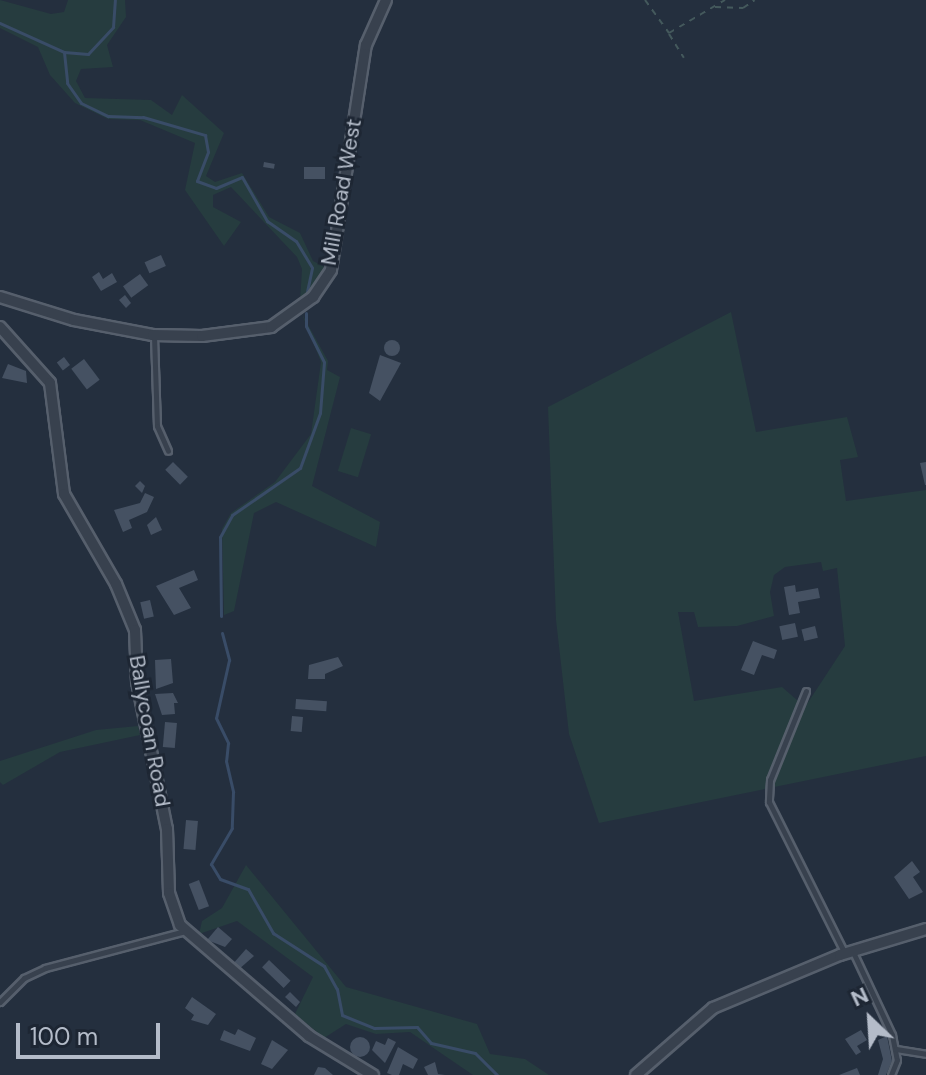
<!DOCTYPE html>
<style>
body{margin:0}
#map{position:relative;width:926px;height:1075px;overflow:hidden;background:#242f3e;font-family:"DM Sans",sans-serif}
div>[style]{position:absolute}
.green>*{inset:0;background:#263c3f;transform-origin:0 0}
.stream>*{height:3px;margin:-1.5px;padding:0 1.5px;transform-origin:1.5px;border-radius:1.5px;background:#394c67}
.building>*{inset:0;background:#455162;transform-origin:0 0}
.round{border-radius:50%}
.path>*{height:2px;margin-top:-1px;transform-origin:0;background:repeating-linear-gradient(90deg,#44595c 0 6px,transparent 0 12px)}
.roads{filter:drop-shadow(2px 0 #565f6c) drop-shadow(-2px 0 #565f6c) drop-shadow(0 2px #565f6c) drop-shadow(0 -2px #565f6c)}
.service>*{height:5px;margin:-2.5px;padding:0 2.5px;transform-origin:2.5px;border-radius:2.5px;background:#38414e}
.minor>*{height:10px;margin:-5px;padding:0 5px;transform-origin:5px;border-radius:5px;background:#38414e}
span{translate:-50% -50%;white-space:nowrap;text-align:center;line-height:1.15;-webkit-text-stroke:6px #1d2633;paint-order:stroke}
.street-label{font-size:22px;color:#b4bcc9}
.north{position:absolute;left:830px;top:979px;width:80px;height:80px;-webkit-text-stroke:6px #1d2633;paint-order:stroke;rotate:335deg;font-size:22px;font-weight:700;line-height:32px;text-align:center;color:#b4bcc9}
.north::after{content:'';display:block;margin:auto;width:28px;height:36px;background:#b4bcc9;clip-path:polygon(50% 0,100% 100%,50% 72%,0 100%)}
.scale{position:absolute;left:16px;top:1023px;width:144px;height:36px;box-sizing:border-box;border:4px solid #b4bcc9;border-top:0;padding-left:10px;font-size:24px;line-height:28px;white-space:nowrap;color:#b4bcc9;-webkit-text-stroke:6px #1d2633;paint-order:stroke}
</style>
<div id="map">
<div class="green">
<i style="clip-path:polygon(0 0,51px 14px,64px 12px,68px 0,125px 0,126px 17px,107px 45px,113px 67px,81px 69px,76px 81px,85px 98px,151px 100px,172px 115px,182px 95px,224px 133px,206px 176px,215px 182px,242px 173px,269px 217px,300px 233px,313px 261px,325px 267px,313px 289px,300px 302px,302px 269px,297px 257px,231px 187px,213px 195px,213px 207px,241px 222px,224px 246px,185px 190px,195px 143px,140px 120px,108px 119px,75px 103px,50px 75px,38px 47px,0 28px)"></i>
<i style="clip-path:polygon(evenodd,731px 312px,756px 432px,847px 417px,858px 457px,840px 460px,846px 501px,926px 490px,926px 756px,599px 823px,569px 734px,556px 620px,548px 407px,731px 312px,821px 562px,823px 571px,837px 568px,845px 646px,805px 707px,782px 687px,694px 701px,678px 612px,694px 612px,698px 627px,737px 626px,774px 616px,770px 592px,774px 575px,785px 567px,821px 562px)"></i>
<i style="clip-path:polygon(302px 314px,328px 361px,327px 370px,340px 377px,312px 486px,380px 522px,376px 547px,276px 502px,254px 513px,234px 611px,224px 615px,222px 529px,231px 513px,275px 482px,311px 434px,321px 362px)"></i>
<i style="left:351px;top:428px;width:21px;height:45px;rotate:17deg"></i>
<i style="clip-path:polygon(138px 726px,140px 735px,60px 752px,3px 785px,0 782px,0 761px,96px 730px)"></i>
<i style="clip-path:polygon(246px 865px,346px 987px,477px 1024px,490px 1054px,525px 1059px,549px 1075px,473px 1075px,410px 1032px,376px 1034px,346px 1024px,324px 1038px,295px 1014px,313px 977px,237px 921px,199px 934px,202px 921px,222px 908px)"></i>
</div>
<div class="stream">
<i style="left:0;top:23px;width:70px;rotate:24.4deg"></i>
<i style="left:64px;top:52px;width:24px;rotate:5deg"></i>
<i style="left:88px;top:54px;width:37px;rotate:-47deg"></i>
<i style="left:113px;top:27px;width:27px;rotate:-86deg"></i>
<i style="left:64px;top:52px;width:31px;rotate:84deg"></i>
<i style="left:67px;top:83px;width:24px;rotate:55deg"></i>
<i style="left:81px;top:103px;width:30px;rotate:26deg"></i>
<i style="left:108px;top:116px;width:35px;rotate:2deg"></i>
<i style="left:143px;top:117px;width:65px;rotate:16.2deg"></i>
<i style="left:205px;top:135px;width:17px;rotate:80deg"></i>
<i style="left:208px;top:152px;width:31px;rotate:111deg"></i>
<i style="left:197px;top:181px;width:20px;rotate:20deg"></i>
<i style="left:216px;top:188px;width:28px;rotate:-23deg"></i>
<i style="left:242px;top:177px;width:51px;rotate:60.4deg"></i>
<i style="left:267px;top:221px;width:35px;rotate:35deg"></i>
<i style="left:296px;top:241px;width:31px;rotate:59deg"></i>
<i style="left:312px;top:268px;width:25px;rotate:102deg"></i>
<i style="left:221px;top:616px;width:79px;rotate:-90.7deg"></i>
<i style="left:220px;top:537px;width:25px;rotate:-61deg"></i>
<i style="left:232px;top:515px;width:83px;rotate:-34.7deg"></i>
<i style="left:300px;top:468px;width:59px;rotate:-70deg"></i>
<i style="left:320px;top:413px;width:51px;rotate:-85.5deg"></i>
<i style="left:324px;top:362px;width:40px;rotate:-116.6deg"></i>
<i style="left:306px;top:326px;width:13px;rotate:-90deg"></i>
<i style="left:222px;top:633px;width:28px;rotate:75deg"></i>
<i style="left:229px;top:660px;width:59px;rotate:102.6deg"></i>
<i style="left:216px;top:718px;width:28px;rotate:64deg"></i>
<i style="left:228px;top:743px;width:18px;rotate:96deg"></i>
<i style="left:226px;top:761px;width:32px;rotate:77deg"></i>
<i style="left:233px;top:792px;width:36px;rotate:92deg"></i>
<i style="left:232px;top:828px;width:42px;rotate:120.3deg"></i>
<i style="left:211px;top:864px;width:17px;rotate:59deg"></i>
<i style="left:220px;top:879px;width:30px;rotate:20deg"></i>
<i style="left:248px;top:889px;width:51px;rotate:60.4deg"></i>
<i style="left:273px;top:933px;width:61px;rotate:32.9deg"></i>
<i style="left:324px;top:966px;width:26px;rotate:61deg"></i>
<i style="left:337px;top:989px;width:26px;rotate:79deg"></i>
<i style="left:342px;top:1015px;width:35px;rotate:22deg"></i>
<i style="left:374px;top:1028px;width:43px;rotate:-1.3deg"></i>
<i style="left:417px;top:1027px;width:21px;rotate:49deg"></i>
<i style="left:431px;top:1043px;width:45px;rotate:12.8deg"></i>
<i style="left:475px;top:1053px;width:31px;rotate:45deg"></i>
</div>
<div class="building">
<i style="left:264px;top:162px;width:11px;height:5px;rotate:10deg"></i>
<i style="left:304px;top:167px;width:21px;height:12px"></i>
<i style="left:161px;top:255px;width:12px;height:18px;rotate:66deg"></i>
<i style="clip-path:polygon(99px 272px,103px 279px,112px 273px,117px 282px,101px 291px,92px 277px)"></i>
<i style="left:140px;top:274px;width:14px;height:21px;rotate:54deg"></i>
<i style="clip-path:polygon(125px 295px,131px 303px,126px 308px,119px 300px)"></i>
<i class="round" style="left:384px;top:340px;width:16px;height:16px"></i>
<i style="clip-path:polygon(380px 355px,401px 363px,380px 401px,369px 393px)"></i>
<i style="left:64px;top:357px;width:10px;height:9px;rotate:53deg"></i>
<i style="left:84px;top:359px;width:26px;height:16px;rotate:53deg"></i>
<i style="clip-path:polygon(8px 364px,26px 371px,27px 383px,2px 378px)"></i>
<i style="left:173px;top:462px;width:21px;height:11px;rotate:45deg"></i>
<i style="clip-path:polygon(926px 462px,926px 485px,925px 485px,920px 463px)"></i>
<i style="clip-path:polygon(140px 481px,145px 486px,142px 493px,135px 486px)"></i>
<i style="clip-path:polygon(145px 493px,154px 497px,147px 512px,129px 520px,132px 528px,123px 532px,114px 510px,140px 503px)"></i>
<i style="clip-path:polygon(156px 517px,162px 530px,151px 535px,147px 525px)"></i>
<i style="clip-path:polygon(194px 570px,198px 580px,179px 588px,191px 608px,174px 615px,156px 586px)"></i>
<i style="clip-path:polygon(795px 585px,796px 592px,818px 588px,820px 598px,798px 602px,800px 613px,789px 615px,784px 587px)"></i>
<i style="left:150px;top:600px;width:17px;height:10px;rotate:77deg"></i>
<i style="left:795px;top:623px;width:14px;height:16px;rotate:78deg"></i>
<i style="left:815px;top:626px;width:12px;height:14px;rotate:76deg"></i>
<i style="clip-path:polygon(753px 641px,777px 650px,774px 659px,762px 655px,754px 675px,741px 670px)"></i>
<i style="clip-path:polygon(338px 657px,343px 666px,325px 674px,325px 679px,308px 679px,309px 665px)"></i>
<i style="clip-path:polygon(171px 659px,173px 683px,156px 689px,155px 660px)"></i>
<i style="clip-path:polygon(173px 693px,178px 703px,174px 703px,175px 714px,162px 715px,155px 694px)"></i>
<i style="left:296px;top:699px;width:31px;height:10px;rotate:4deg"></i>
<i style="left:292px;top:716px;width:11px;height:15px;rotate:5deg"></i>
<i style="left:165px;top:722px;width:12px;height:25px;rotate:5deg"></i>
<i style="left:186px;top:820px;width:12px;height:29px;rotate:5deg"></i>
<i style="clip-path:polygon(912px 861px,920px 872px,913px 877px,923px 892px,909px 899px,894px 877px)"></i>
<i style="left:199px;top:880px;width:28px;height:11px;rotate:69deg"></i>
<i style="clip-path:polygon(218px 927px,232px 939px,225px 947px,207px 940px)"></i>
<i style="clip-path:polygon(246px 949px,254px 956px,238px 970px,232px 965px)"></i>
<i style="left:269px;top:960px;width:30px;height:10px;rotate:44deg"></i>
<i style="clip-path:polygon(290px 992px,300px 1002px,296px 1007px,285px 997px)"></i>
<i style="clip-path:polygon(192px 997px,216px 1014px,208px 1025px,191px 1020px,194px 1015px,185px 1008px)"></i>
<i style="clip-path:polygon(238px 1029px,256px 1038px,250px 1051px,220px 1040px,224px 1030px,235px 1035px)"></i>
<i style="clip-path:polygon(861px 1030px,867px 1040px,857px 1046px,861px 1052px,856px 1055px,845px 1039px)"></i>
<i style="clip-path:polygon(887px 1036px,892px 1061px,886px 1075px,878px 1075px,883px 1059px,878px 1040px)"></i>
<i class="round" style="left:350px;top:1037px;width:20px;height:20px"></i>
<i style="clip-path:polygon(388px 1038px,396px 1042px,385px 1063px,372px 1050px,376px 1041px,385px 1045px)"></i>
<i style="clip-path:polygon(272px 1040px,288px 1050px,272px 1069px,261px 1064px)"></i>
<i style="clip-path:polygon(398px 1047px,418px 1059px,413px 1069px,403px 1064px,399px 1075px,392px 1075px,387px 1073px)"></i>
<i style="clip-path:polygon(435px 1062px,438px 1074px,445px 1075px,428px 1075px,424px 1067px)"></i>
<i style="clip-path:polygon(318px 1067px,325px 1068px,333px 1075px,314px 1075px)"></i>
<i style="clip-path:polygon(857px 1068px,860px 1075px,839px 1075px)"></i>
</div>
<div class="path">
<i style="left:645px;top:0;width:41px;rotate:54deg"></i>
<i style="left:669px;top:33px;width:65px;rotate:-30.5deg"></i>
<i style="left:715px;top:7px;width:28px;rotate:2deg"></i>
<i style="left:743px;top:8px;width:14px;rotate:-34deg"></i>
<i style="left:669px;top:34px;width:28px;rotate:58deg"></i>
</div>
<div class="roads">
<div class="service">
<i style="left:154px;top:336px;width:90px;rotate:88.1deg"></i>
<i style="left:157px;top:426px;width:27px;rotate:66deg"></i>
<i style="left:806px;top:691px;width:96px;rotate:112deg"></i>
<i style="left:770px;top:780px;width:22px;rotate:93deg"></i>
<i style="left:769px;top:802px;width:168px;rotate:63.4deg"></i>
<i style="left:853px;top:952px;width:92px;rotate:64.8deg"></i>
<i style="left:892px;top:1035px;width:25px;rotate:79deg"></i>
<i style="left:897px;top:1060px;width:16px;rotate:112deg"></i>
<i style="left:0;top:1002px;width:34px;rotate:-45deg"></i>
<i style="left:24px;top:978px;width:23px;rotate:-25deg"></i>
<i style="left:45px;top:968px;width:145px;rotate:-14.8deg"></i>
<i style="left:896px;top:1049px;width:30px;rotate:9deg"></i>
</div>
<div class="minor">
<i style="left:0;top:297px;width:77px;rotate:17.3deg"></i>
<i style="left:74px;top:320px;width:80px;rotate:10.8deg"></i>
<i style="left:153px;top:335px;width:49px;rotate:1.2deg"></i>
<i style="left:202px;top:336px;width:70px;rotate:-7.4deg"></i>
<i style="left:271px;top:327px;width:52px;rotate:-35.5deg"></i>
<i style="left:313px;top:297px;width:32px;rotate:-56deg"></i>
<i style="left:331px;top:270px;width:228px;rotate:-81.2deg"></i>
<i style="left:366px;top:45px;width:49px;rotate:-66deg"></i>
<i style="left:0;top:327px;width:75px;rotate:48.2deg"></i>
<i style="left:50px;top:383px;width:112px;rotate:82.8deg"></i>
<i style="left:64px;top:494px;width:104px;rotate:60deg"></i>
<i style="left:116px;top:584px;width:50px;rotate:67.6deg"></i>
<i style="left:135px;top:630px;width:52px;rotate:87.8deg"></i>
<i style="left:137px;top:682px;width:150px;rotate:78.5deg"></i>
<i style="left:167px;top:829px;width:64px;rotate:88.2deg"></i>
<i style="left:169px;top:893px;width:34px;rotate:71deg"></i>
<i style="left:180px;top:925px;width:170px;rotate:40.7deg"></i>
<i style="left:309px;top:1036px;width:75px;rotate:31.4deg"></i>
<i style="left:636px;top:1075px;width:102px;rotate:-41deg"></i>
<i style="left:713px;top:1008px;width:138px;rotate:-22.7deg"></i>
<i style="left:840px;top:955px;width:90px;rotate:-16.8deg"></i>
</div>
</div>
<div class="street-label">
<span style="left:341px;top:192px;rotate:-80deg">Mill Road West</span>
<span style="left:150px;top:731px;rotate:80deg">Ballycoan Road</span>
</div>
<div class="north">N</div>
<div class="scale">100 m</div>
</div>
